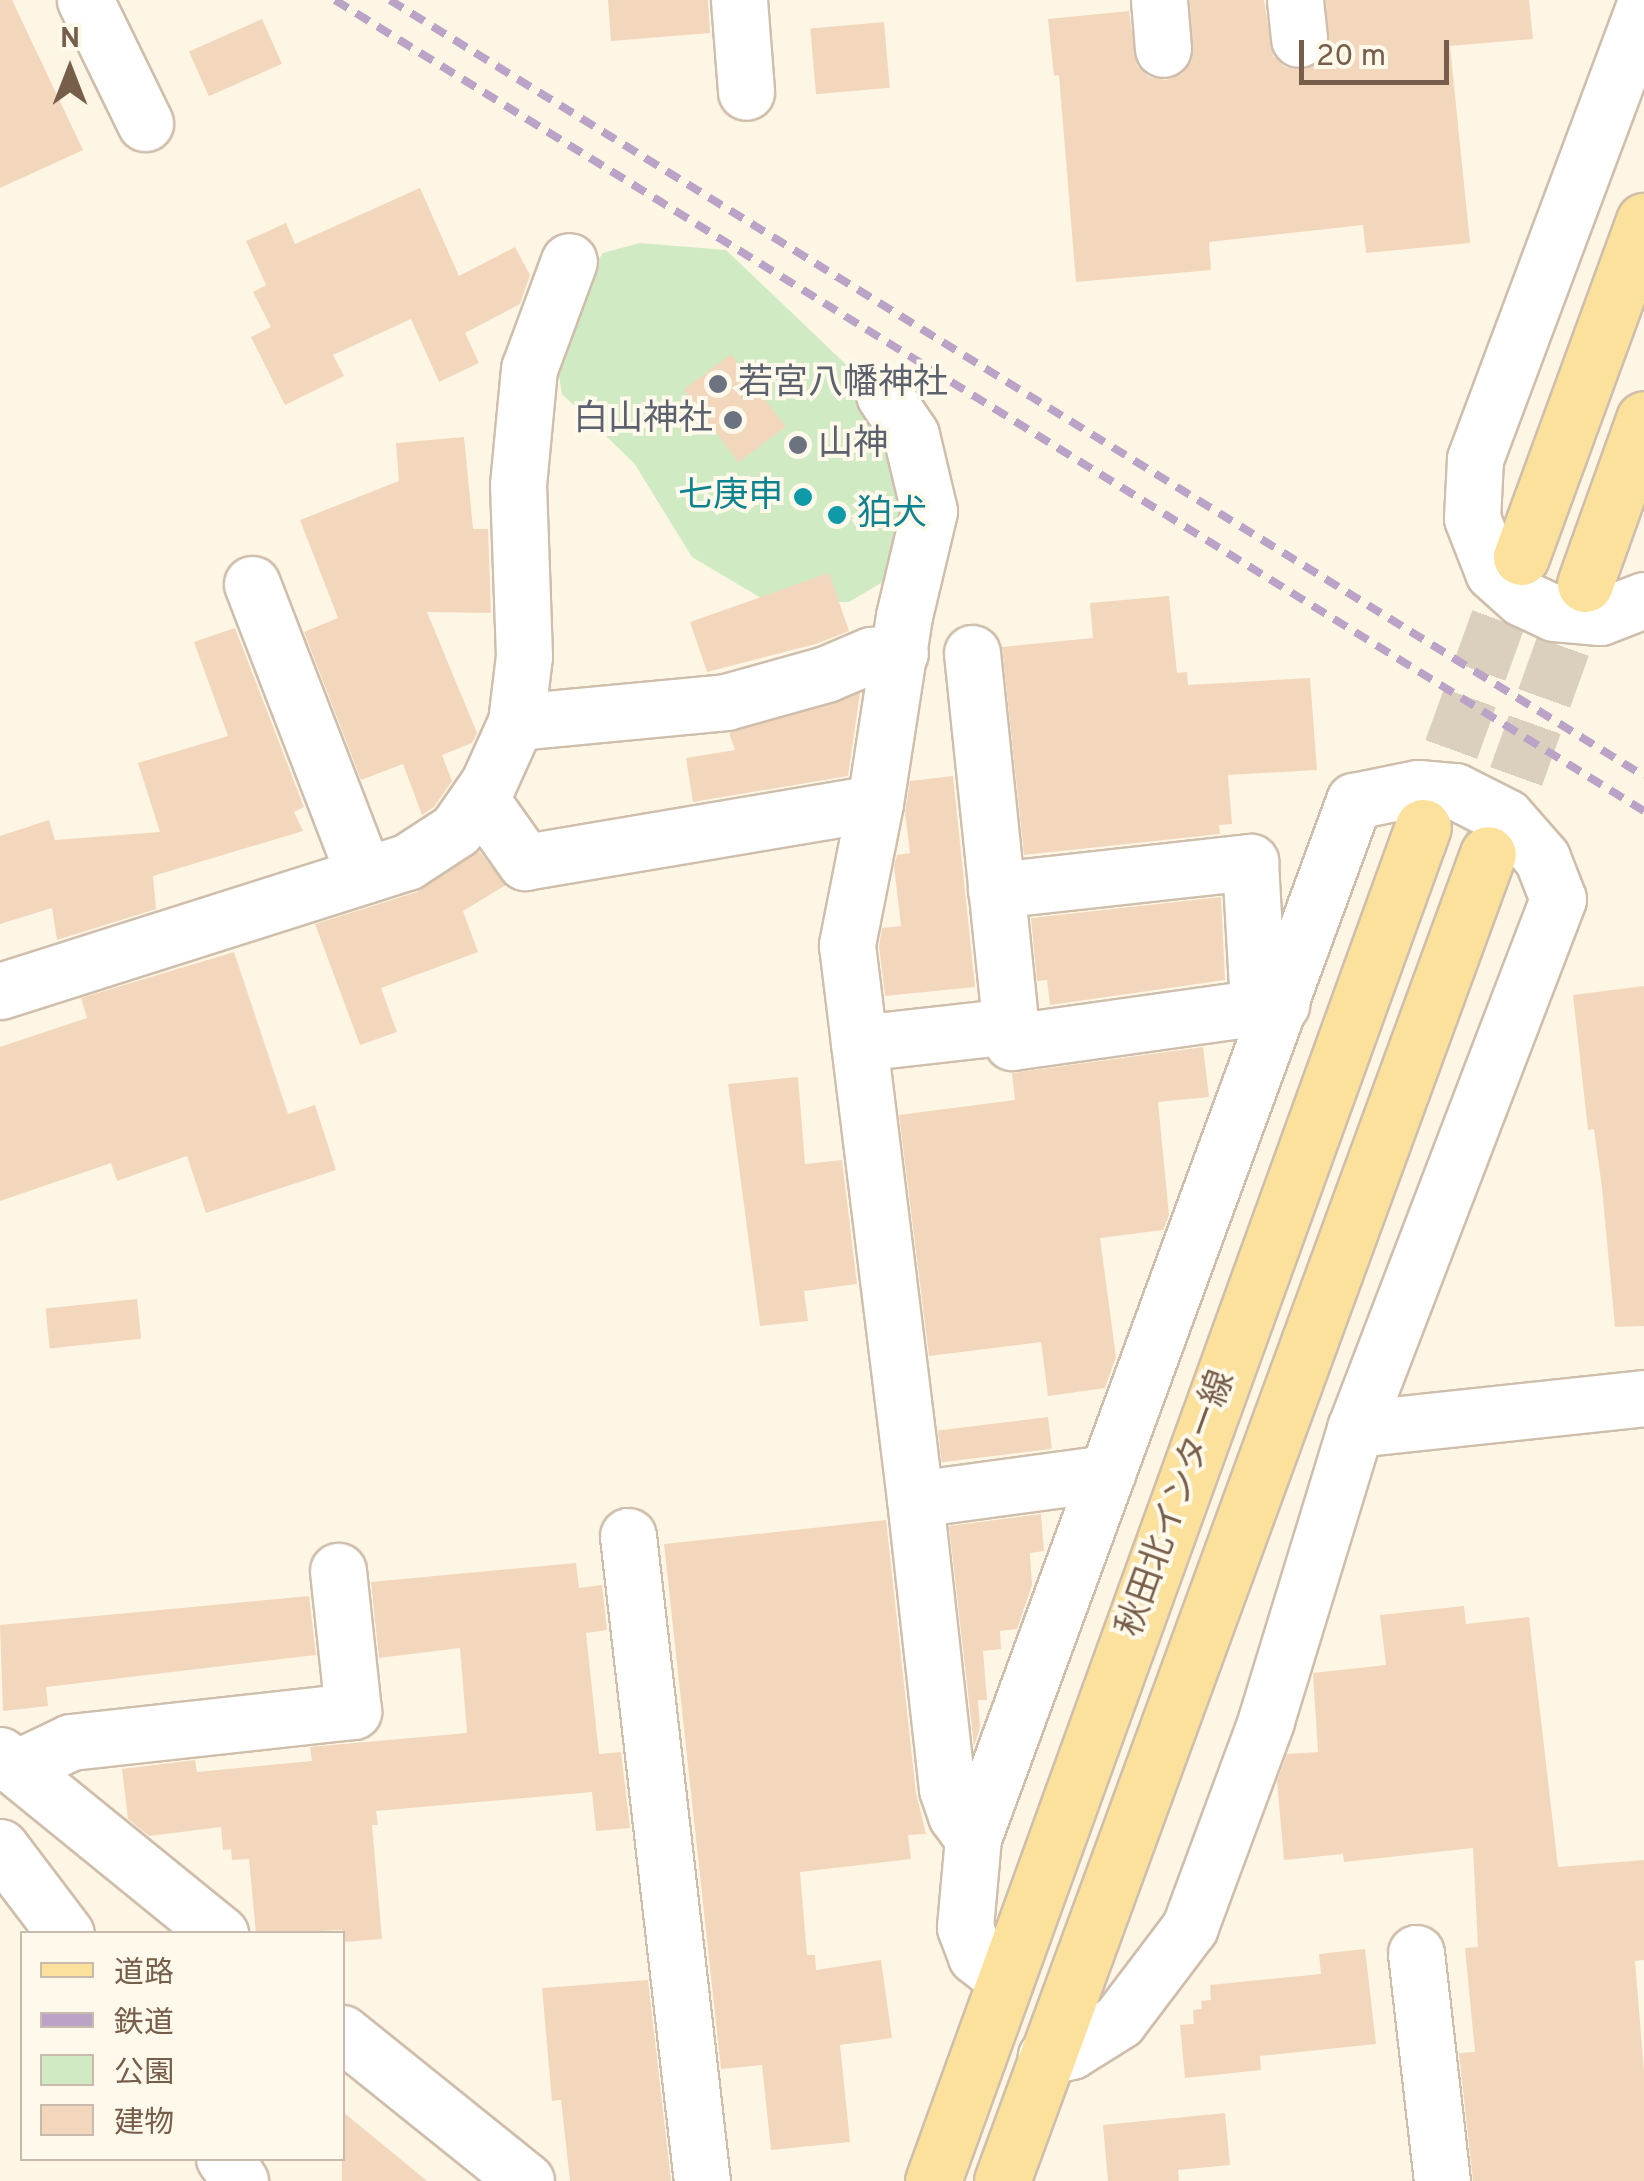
<!DOCTYPE html>
<meta charset="utf-8">
<style>
body{margin:0}
#map{position:relative;width:1644px;height:2181px;overflow:hidden;background:#fdf6e5;font-family:Overpass,"Noto Sans JP",sans-serif}
div>[style]{position:absolute}
.green>*{inset:0;background:#d0ebc3}
.building>*{inset:0;background:#f3d7bc;transform-origin:0 0}
.major-tunnel>*{height:55px;margin-top:-27.5px;transform-origin:0;background:repeating-linear-gradient(90deg,#dbd0be 0 55px,transparent 0 83px)}
.roads{filter:drop-shadow(2px 0 #cfbeab) drop-shadow(-2px 0 #cfbeab) drop-shadow(0 2px #cfbeab) drop-shadow(0 -2px #cfbeab)}
.minor>*{height:55px;margin:-27.5px;padding:0 27.5px;transform-origin:27.5px;border-radius:27.5px;background:#fff}
.major>*{height:55px;margin:-27.5px;padding:0 27.5px;transform-origin:27.5px;border-radius:27.5px;background:#fce19d}
.rail>*{height:8px;margin-top:-4px;transform-origin:0;background:repeating-linear-gradient(90deg,#baa3c7 0 15px,transparent 0 25px)}
.dots>*{width:28px;height:28px;translate:-50% -50%;box-sizing:border-box;border:5px solid #fff9ec;border-radius:50%}
span{translate:-50% -50%;white-space:nowrap;text-align:center;line-height:1.15;-webkit-text-stroke:8px #fff9ec;paint-order:stroke}
.worship-label{font-size:35px;color:#5b616d}
.left{translate:0 -50%;text-align:left}
.right{translate:-100% -50%;text-align:right}
.culture-label{font-size:35px;color:#0d838f}
.street-label{font-size:35px;color:#765e4a}
.legend{position:absolute;left:20px;top:1931px;width:325px;height:230px;box-sizing:border-box;background:#fff9ec;border:2px solid #c8bbab;margin:0;padding:12px 18px;list-style:none;font-size:30px;color:#765e4a}
.legend li{display:flex;align-items:center;gap:20px;height:50px}
.legend b{width:50px;border:2px solid #c8bbab}
.north{position:absolute;left:20px;top:20px;width:100px;height:100px;-webkit-text-stroke:8px #fff9ec;paint-order:stroke;rotate:0deg;font-size:28px;font-weight:700;line-height:40px;text-align:center;color:#765e4a}
.north::after{content:'';display:block;margin:auto;width:35px;height:45px;background:#765e4a;clip-path:polygon(50% 0,100% 100%,50% 72%,0 100%)}
.scale{position:absolute;left:1299px;top:40px;width:150px;height:45px;box-sizing:border-box;border:5px solid #765e4a;border-top:0;padding-left:12px;font-size:30px;line-height:35px;white-space:nowrap;color:#765e4a;-webkit-text-stroke:8px #fff9ec;paint-order:stroke}
</style>
<div id="map">
<div class="green">
<i style="clip-path:polygon(640px 243px,726px 250px,856px 374px,908px 506px,908px 567px,849px 602px,768px 602px,692px 557px,634px 463px,562px 394px,555px 353px,571px 300px,603px 253px)"></i>
</div>
<div class="building">
<i style="clip-path:polygon(0 0,12px 0,83px 150px,0 188px)"></i>
<i style="clip-path:polygon(608px 0,708px 0,710px 33px,611px 41px)"></i>
<i style="clip-path:polygon(1190px 0,1264px 0,1273px 56px,1285px 67px,1301px 70px,1316px 65px,1328px 51px,1326px 0,1529px 0,1533px 39px,1450px 46px,1470px 243px,1366px 253px,1363px 225px,1209px 242px,1211px 270px,1076px 282px,1059px 75px,1054px 76px,1048px 19px,1129px 11px,1137px 66px,1149px 77px,1166px 80px,1182px 74px,1192px 61px)"></i>
<i style="left:262px;top:19px;width:49px;height:80px;rotate:66deg"></i>
<i style="left:884px;top:22px;width:66px;height:74px;rotate:85deg"></i>
<i style="clip-path:polygon(420px 188px,459px 276px,515px 247px,530px 275px,520px 304px,465px 333px,479px 363px,439px 382px,411px 319px,333px 355px,344px 376px,285px 405px,251px 337px,271px 327px,253px 292px,266px 285px,246px 241px,286px 223px,295px 244px)"></i>
<i style="left:731px;top:354px;width:91px;height:59px;rotate:53deg"></i>
<i style="clip-path:polygon(464px 437px,473px 529px,488px 529px,491px 613px,427px 612px,477px 733px,472px 743px,442px 755px,452px 781px,434px 807px,422px 815px,403px 764px,361px 780px,304px 632px,338px 618px,300px 520px,399px 481px,396px 443px)"></i>
<i style="clip-path:polygon(829px 573px,849px 631px,816px 644px,707px 672px,690px 622px)"></i>
<i style="clip-path:polygon(1169px 596px,1177px 673px,1187px 672px,1188px 685px,1310px 678px,1317px 770px,1228px 775px,1232px 824px,1219px 825px,1220px 834px,1024px 855px,1002px 647px,1093px 638px,1090px 603px)"></i>
<i style="clip-path:polygon(235px 628px,304px 807px,294px 812px,303px 831px,153px 876px,156px 909px,57px 940px,52px 908px,0 924px,0 836px,49px 820px,55px 840px,160px 832px,138px 763px,228px 736px,194px 642px)"></i>
<i style="clip-path:polygon(860px 693px,848px 776px,693px 802px,686px 758px,735px 750px,729px 733px)"></i>
<i style="clip-path:polygon(953px 776px,975px 987px,885px 996px,879px 946px,882px 928px,901px 926px,894px 866px,897px 855px,910px 853px,905px 813px,910px 781px)"></i>
<i style="clip-path:polygon(479px 851px,506px 885px,463px 911px,478px 952px,381px 988px,397px 1032px,360px 1045px,315px 924px,417px 892px)"></i>
<i style="clip-path:polygon(1221px 897px,1225px 980px,1050px 1005px,1047px 980px,1037px 981px,1031px 918px)"></i>
<i style="clip-path:polygon(234px 952px,288px 1114px,315px 1105px,336px 1170px,206px 1213px,187px 1156px,117px 1181px,111px 1163px,0 1201px,0 1047px,87px 1018px,81px 998px)"></i>
<i style="clip-path:polygon(1644px 986px,1644px 1326px,1615px 1327px,1602px 1188px,1594px 1129px,1588px 1130px,1573px 995px)"></i>
<i style="clip-path:polygon(1203px 1047px,1209px 1097px,1158px 1102px,1169px 1215px,1163px 1230px,1100px 1238px,1116px 1357px,1105px 1388px,1048px 1396px,1041px 1342px,929px 1356px,899px 1115px,1015px 1100px,1012px 1073px)"></i>
<i style="clip-path:polygon(798px 1077px,805px 1164px,842px 1160px,857px 1284px,804px 1291px,808px 1321px,760px 1326px,728px 1084px)"></i>
<i style="left:137px;top:1299px;width:40px;height:92px;rotate:84deg"></i>
<i style="left:1048px;top:1417px;width:32px;height:111px;rotate:83deg"></i>
<i style="clip-path:polygon(1041px 1514px,1044px 1551px,1030px 1553px,1032px 1585px,1017px 1629px,1000px 1631px,1001px 1649px,983px 1651px,987px 1700px,978px 1700px,980px 1727px,974px 1746px,949px 1526px)"></i>
<i style="clip-path:polygon(886px 1520px,916px 1793px,926px 1834px,908px 1835px,911px 1859px,800px 1872px,807px 1955px,815px 1955px,816px 1970px,881px 1960px,892px 2038px,840px 2045px,850px 2142px,771px 2150px,762px 2065px,721px 2069px,664px 1544px)"></i>
<i style="clip-path:polygon(576px 1563px,579px 1588px,602px 1585px,607px 1630px,586px 1633px,599px 1754px,621px 1752px,630px 1828px,596px 1831px,592px 1792px,376px 1811px,378px 1825px,372px 1825px,382px 1939px,344px 1942px,342px 1930px,256px 1934px,249px 1859px,232px 1860px,231px 1849px,223px 1850px,221px 1827px,149px 1836px,128px 1819px,122px 1769px,195px 1760px,197px 1772px,312px 1761px,310px 1747px,467px 1733px,460px 1648px,379px 1658px,371px 1582px)"></i>
<i style="clip-path:polygon(309px 1596px,316px 1655px,46px 1687px,48px 1706px,3px 1711px,0 1625px)"></i>
<i style="clip-path:polygon(1464px 1606px,1466px 1624px,1529px 1617px,1558px 1867px,1644px 1860px,1644px 1960px,1635px 1961px,1644px 2071px,1644px 2181px,1473px 2181px,1459px 2053px,1475px 2052px,1465px 1948px,1478px 1947px,1473px 1848px,1344px 1862px,1343px 1854px,1284px 1860px,1277px 1781px,1287px 1754px,1318px 1752px,1313px 1673px,1386px 1665px,1380px 1615px)"></i>
<i style="clip-path:polygon(1365px 1949px,1376px 2044px,1260px 2056px,1261px 2070px,1185px 2078px,1180px 2025px,1194px 2024px,1193px 2010px,1202px 2009px,1201px 2001px,1211px 2000px,1210px 1985px,1321px 1974px,1319px 1954px)"></i>
<i style="clip-path:polygon(648px 1980px,671px 2181px,570px 2181px,561px 2100px,552px 2101px,542px 1988px)"></i>
<i style="clip-path:polygon(342px 2111px,427px 2181px,342px 2181px)"></i>
<i style="clip-path:polygon(1225px 2113px,1230px 2165px,1178px 2170px,1179px 2181px,1108px 2181px,1103px 2125px)"></i>
</div>
<div class="major-tunnel">
<i style="left:1423px;top:827px;width:287px;rotate:-70.1deg"></i>
<i style="left:1488px;top:854px;width:287px;rotate:-70.2deg"></i>
</div>
<div class="roads">
<div class="minor">
<i style="left:85px;top:0;width:137px;rotate:64deg"></i>
<i style="left:739px;top:0;width:92px;rotate:85.6deg"></i>
<i style="left:1159px;top:0;width:49px;rotate:85.3deg"></i>
<i style="left:1295px;top:0;width:39px;rotate:84deg"></i>
<i style="left:1644px;top:7px;width:483px;rotate:110.5deg"></i>
<i style="left:1475px;top:459px;width:59px;rotate:92.9deg"></i>
<i style="left:1472px;top:518px;width:58px;rotate:68.7deg"></i>
<i style="left:1493px;top:572px;width:39px;rotate:42deg"></i>
<i style="left:1522px;top:598px;width:35px;rotate:25deg"></i>
<i style="left:1554px;top:613px;width:46px;rotate:5deg"></i>
<i style="left:1600px;top:617px;width:47px;rotate:-21.1deg"></i>
<i style="left:252px;top:584px;width:312px;rotate:68.9deg"></i>
<i style="left:972px;top:653px;width:391px;rotate:84.1deg"></i>
<i style="left:1012px;top:1042px;width:272px;rotate:-8deg"></i>
<i style="left:516px;top:722px;width:211px;rotate:-5.4deg"></i>
<i style="left:726px;top:702px;width:104px;rotate:-15.6deg"></i>
<i style="left:826px;top:674px;width:49px;rotate:-22.9deg"></i>
<i style="left:871px;top:655px;width:29px;rotate:-4deg"></i>
<i style="left:479px;top:797px;width:80px;rotate:54.7deg"></i>
<i style="left:525px;top:862px;width:355px;rotate:-9.6deg"></i>
<i style="left:875px;top:803px;width:189px;rotate:-81.2deg"></i>
<i style="left:904px;top:616px;width:108px;rotate:-76.6deg"></i>
<i style="left:929px;top:511px;width:78px;rotate:-103.3deg"></i>
<i style="left:911px;top:435px;width:48px;rotate:-124deg"></i>
<i style="left:875px;top:803px;width:145px;rotate:101.2deg"></i>
<i style="left:847px;top:945px;width:558px;rotate:83deg"></i>
<i style="left:915px;top:1499px;width:194px;rotate:-7.7deg"></i>
<i style="left:996px;top:890px;width:256px;rotate:-6.3deg"></i>
<i style="left:1250px;top:862px;width:145px;rotate:86.8deg"></i>
<i style="left:0;top:991px;width:427px;rotate:-17.6deg"></i>
<i style="left:407px;top:862px;width:59px;rotate:-33.1deg"></i>
<i style="left:456px;top:830px;width:56px;rotate:-55.2deg"></i>
<i style="left:488px;top:784px;width:68px;rotate:-65.7deg"></i>
<i style="left:516px;top:722px;width:66px;rotate:-83.1deg"></i>
<i style="left:524px;top:656px;width:171px;rotate:-92deg"></i>
<i style="left:518px;top:485px;width:117px;rotate:-84.6deg"></i>
<i style="left:529px;top:369px;width:115px;rotate:-69.7deg"></i>
<i style="left:859px;top:1043px;width:152px;rotate:-6.4deg"></i>
<i style="left:1355px;top:1429px;width:291px;rotate:-6.1deg"></i>
<i style="left:915px;top:1499px;width:292px;rotate:83.7deg"></i>
<i style="left:947px;top:1789px;width:28px;rotate:71deg"></i>
<i style="left:956px;top:1815px;width:29px;rotate:54deg"></i>
<i style="left:628px;top:1536px;width:649px;rotate:83.46deg"></i>
<i style="left:0;top:1755px;width:284px;rotate:39.1deg"></i>
<i style="left:16px;top:1768px;width:61px;rotate:-25.3deg"></i>
<i style="left:71px;top:1742px;width:284px;rotate:-6.3deg"></i>
<i style="left:353px;top:1711px;width:141px;rotate:-96.1deg"></i>
<i style="left:0;top:1847px;width:109px;rotate:52.8deg"></i>
<i style="left:1416px;top:1953px;width:229px;rotate:83.5deg"></i>
<i style="left:1004px;top:1978px;width:36px;rotate:-142deg"></i>
<i style="left:976px;top:1956px;width:31px;rotate:-111deg"></i>
<i style="left:965px;top:1927px;width:89px;rotate:-84.9deg"></i>
<i style="left:973px;top:1838px;width:1105px;rotate:-69.83deg"></i>
<i style="left:1354px;top:801px;width:65px;rotate:-11.5deg"></i>
<i style="left:1418px;top:788px;width:37px;rotate:5deg"></i>
<i style="left:1455px;top:791px;width:57px;rotate:27deg"></i>
<i style="left:1506px;top:817px;width:55px;rotate:48.7deg"></i>
<i style="left:1542px;top:858px;width:44px;rotate:68.7deg"></i>
<i style="left:1558px;top:899px;width:568px;rotate:110.96deg"></i>
<i style="left:1355px;top:1429px;width:305px;rotate:107deg"></i>
<i style="left:1266px;top:1721px;width:220px;rotate:110.3deg"></i>
<i style="left:1190px;top:1927px;width:118px;rotate:127.1deg"></i>
<i style="left:1119px;top:2021px;width:57px;rotate:148deg"></i>
<i style="left:1071px;top:2051px;width:26px;rotate:167deg"></i>
<i style="left:342px;top:2033px;width:236px;rotate:38.8deg"></i>
<i style="left:224px;top:2158px;width:28px;rotate:55deg"></i>
</div>
<div class="major">
<i style="left:1521px;top:557px;width:358px;rotate:-69.9deg"></i>
<i style="left:1585px;top:584px;width:175px;rotate:-70.3deg"></i>
<i style="left:933px;top:2181px;width:1440px;rotate:-70.11deg"></i>
<i style="left:1002px;top:2181px;width:1413px;rotate:-69.89deg"></i>
</div>
</div>
<div class="rail">
<i style="left:335px;top:0;width:1540px;rotate:31.78deg"></i>
<i style="left:390px;top:0;width:1475px;rotate:31.75deg"></i>
</div>
<div class="dots">
<i style="left:718px;top:384px;background:#6b7280"></i>
<i style="left:733px;top:420px;background:#6b7280"></i>
<i style="left:798px;top:445px;background:#6b7280"></i>
<i style="left:803px;top:497px;background:#0f9aa8"></i>
<i style="left:837px;top:515px;background:#0f9aa8"></i>
</div>
<div class="worship-label">
<span class="left" style="left:738px;top:384px">若宮八幡神社</span>
<span class="right" style="left:713px;top:420px">白山神社</span>
<span class="left" style="left:818px;top:445px">山神</span>
</div>
<div class="culture-label">
<span class="right" style="left:783px;top:497px">七庚申</span>
<span class="left" style="left:857px;top:515px">狛犬</span>
</div>
<div class="street-label">
<span style="left:1177px;top:1504px;rotate:-70deg">秋田北インター線</span>
</div>
<ul class="legend">
<li><b style="height:12px;background:#fce19d"></b>道路</li>
<li><b style="height:12px;background:#baa3c7"></b>鉄道</li>
<li><b style="height:28px;background:#d0ebc3"></b>公園</li>
<li><b style="height:28px;background:#f3d7bc"></b>建物</li>
</ul>
<div class="north">N</div>
<div class="scale">20 m</div>
</div>
